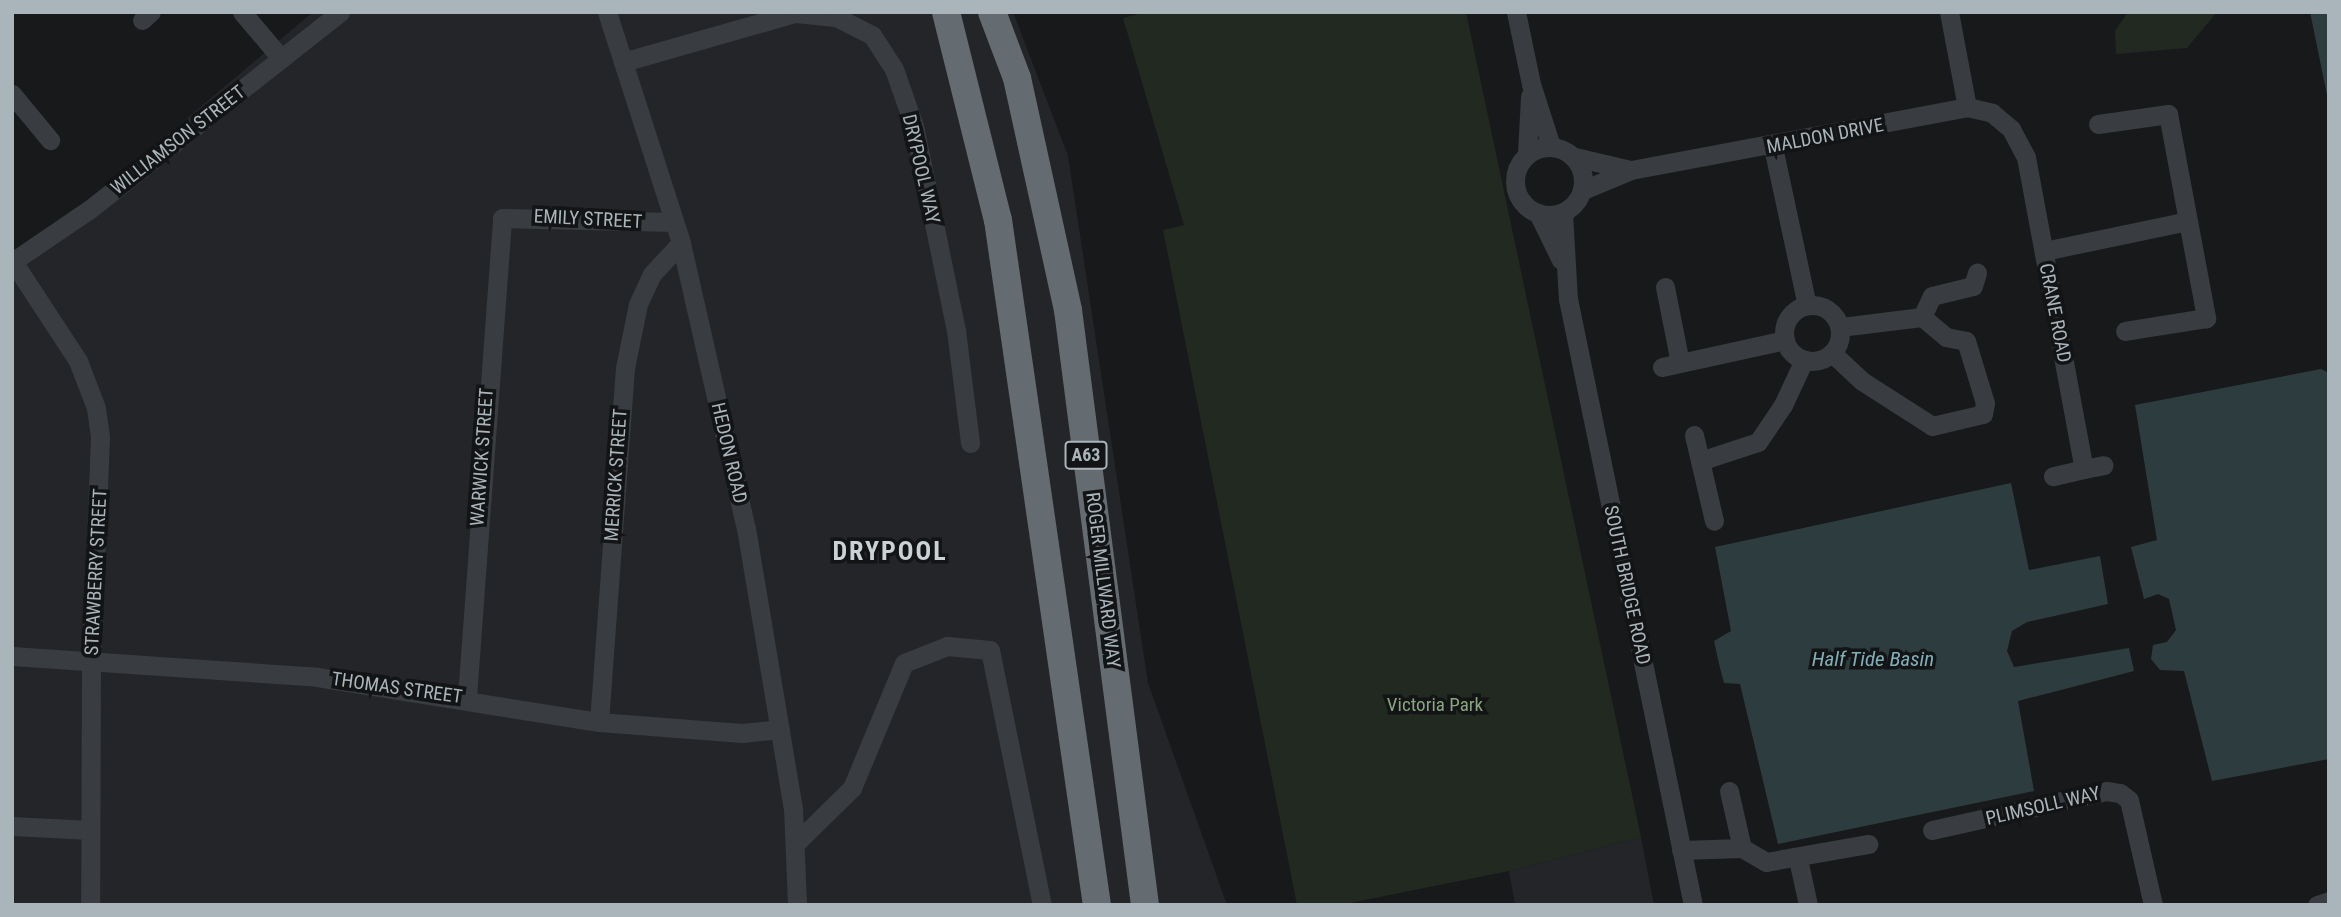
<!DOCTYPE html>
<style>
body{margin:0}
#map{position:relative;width:2341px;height:917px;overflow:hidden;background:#18191a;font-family:"Roboto Condensed",sans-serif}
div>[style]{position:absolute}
.built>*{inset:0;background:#242528}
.green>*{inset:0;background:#212920}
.water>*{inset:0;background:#2d3d3f}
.minor>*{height:19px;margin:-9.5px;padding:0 9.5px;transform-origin:9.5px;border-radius:9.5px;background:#393c40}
.minor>.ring{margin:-9.5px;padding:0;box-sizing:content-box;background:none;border:19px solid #393c40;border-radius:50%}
.highway>*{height:28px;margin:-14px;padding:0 14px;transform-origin:14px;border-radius:14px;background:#656c71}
span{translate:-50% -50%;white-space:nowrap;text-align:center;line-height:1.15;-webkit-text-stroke:7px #131415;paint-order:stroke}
.shield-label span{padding:2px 5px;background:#131415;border:2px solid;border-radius:5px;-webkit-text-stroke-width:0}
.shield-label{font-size:18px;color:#aab5bb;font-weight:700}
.street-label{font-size:19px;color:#aab5bb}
.park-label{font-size:19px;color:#8aa680}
.water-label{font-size:21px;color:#80afb7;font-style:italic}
.district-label{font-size:26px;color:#cbd2d6;font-weight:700;letter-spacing:2px}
.frame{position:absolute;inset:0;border:14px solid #aab5bb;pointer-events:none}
</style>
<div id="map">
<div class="built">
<i style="clip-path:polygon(313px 12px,1013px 12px,1068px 156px,1148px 683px,1227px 905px,12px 905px,12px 266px)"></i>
<i style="clip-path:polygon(1641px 837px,1654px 905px,1515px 905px,1509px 871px)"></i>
</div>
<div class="green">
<i style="clip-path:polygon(1146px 12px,1466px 12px,1641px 837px,1509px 871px,1340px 905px,1297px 905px,1163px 230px,1184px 225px,1123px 18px)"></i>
<i style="clip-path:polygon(2128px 12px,2217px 12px,2187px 48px,2116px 54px,2115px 31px)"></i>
</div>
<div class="water">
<i style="clip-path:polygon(2310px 12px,2329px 12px,2329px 105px)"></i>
<i style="clip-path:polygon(2321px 369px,2329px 373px,2329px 759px,2212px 781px,2184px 671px,2160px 670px,2151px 659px,2153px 645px,2167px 642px,2176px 630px,2169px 599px,2158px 594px,2144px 599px,2131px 547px,2157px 540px,2135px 405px)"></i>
<i style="clip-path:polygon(2011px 483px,2029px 570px,2100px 556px,2108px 604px,2027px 622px,2012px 631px,2007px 651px,2014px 667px,2129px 648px,2134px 671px,2018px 701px,2034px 791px,1778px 844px,1740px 684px,1724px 683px,1719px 664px,1714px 641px,1731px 631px,1715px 547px)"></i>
</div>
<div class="minor">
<i style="left:242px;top:12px;width:59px;rotate:49.8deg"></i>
<i style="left:607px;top:12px;width:243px;rotate:72.2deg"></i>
<i style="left:681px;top:243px;width:292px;rotate:77.2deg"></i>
<i style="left:746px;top:528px;width:284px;rotate:80.5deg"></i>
<i style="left:793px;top:808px;width:97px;rotate:87.6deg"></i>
<i style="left:1516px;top:12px;width:74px;rotate:78.2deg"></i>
<i style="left:1531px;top:84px;width:65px;rotate:72.1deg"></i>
<i style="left:1949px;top:12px;width:97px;rotate:79.3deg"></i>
<i style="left:142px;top:20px;width:12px;rotate:-42deg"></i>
<i style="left:623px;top:62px;width:179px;rotate:-15.9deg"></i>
<i style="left:795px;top:13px;width:41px;rotate:5.6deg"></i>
<i style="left:836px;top:17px;width:40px;rotate:26.6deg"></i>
<i style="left:872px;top:35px;width:40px;rotate:57.1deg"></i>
<i style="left:894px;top:69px;width:60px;rotate:70.7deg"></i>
<i style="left:914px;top:126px;width:208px;rotate:78.4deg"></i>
<i style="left:956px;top:330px;width:114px;rotate:82.9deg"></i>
<i style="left:12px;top:94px;width:60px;rotate:50.4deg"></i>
<i style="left:2098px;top:124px;width:71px;rotate:-8.1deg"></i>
<i style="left:2168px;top:114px;width:208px;rotate:79.4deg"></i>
<i style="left:2206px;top:318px;width:82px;rotate:170.9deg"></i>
<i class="ring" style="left:1515px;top:147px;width:49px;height:49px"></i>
<i style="left:1773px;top:147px;width:162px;rotate:77.9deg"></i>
<i style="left:1527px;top:154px;width:58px;rotate:-87deg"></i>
<i style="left:1575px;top:157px;width:57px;rotate:13.1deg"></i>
<i style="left:1583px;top:190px;width:52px;rotate:-22.6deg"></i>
<i style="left:1631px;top:170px;width:342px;rotate:-10.6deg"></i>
<i style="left:1967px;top:107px;width:26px;rotate:13deg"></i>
<i style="left:1992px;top:113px;width:25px;rotate:40deg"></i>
<i style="left:2011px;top:129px;width:32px;rotate:62deg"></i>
<i style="left:2026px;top:157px;width:317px;rotate:79.5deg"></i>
<i style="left:2084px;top:469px;width:32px;rotate:167deg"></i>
<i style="left:1538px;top:213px;width:52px;rotate:63.9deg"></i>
<i style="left:1563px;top:213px;width:86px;rotate:86.7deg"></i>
<i style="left:1568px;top:299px;width:619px;rotate:78.35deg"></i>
<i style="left:2044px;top:251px;width:147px;rotate:-11.8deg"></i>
<i style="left:12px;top:260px;width:121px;rotate:56.8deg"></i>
<i style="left:78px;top:361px;width:50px;rotate:69deg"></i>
<i style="left:96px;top:408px;width:30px;rotate:82deg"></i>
<i style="left:100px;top:438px;width:225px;rotate:92.3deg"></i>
<i style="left:91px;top:663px;width:242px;rotate:90.2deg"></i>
<i style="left:12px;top:262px;width:94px;rotate:-34.2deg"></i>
<i style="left:90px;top:209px;width:318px;rotate:-38.2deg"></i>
<i style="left:1665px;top:287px;width:77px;rotate:78.8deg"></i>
<i class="ring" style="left:1784px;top:305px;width:37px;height:37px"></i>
<i style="left:1922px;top:317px;width:23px;rotate:-65deg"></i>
<i style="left:1932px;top:296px;width:42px;rotate:-13.7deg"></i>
<i style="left:1973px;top:286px;width:14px;rotate:-73deg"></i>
<i style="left:1832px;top:353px;width:41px;rotate:43deg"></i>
<i style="left:1862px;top:381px;width:83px;rotate:32.7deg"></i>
<i style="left:1932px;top:426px;width:52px;rotate:-13.2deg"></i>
<i style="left:1983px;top:414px;width:11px;rotate:-80deg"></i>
<i style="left:1985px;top:403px;width:65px;rotate:-107deg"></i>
<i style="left:1966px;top:341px;width:20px;rotate:-169deg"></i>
<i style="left:1946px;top:337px;width:31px;rotate:-140deg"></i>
<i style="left:1922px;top:317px;width:83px;rotate:173deg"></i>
<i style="left:1662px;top:367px;width:126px;rotate:-12.4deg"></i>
<i style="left:1694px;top:435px;width:88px;rotate:76.9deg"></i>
<i style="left:1700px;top:461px;width:61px;rotate:-18.1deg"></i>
<i style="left:1758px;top:442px;width:45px;rotate:-56deg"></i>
<i style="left:1783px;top:405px;width:50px;rotate:-65deg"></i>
<i style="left:2084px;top:469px;width:20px;rotate:-11deg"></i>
<i style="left:12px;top:656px;width:306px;rotate:3.9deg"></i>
<i style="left:317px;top:677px;width:286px;rotate:9.1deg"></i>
<i style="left:599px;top:722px;width:143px;rotate:4.4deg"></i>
<i style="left:742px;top:733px;width:38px;rotate:-6deg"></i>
<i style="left:467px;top:697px;width:480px;rotate:-85.8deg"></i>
<i style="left:502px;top:218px;width:172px;rotate:1.3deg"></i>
<i style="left:599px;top:722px;width:355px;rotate:-85.8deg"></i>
<i style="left:625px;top:368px;width:65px;rotate:-78.5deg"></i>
<i style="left:638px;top:304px;width:33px;rotate:-65deg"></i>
<i style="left:652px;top:274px;width:42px;rotate:-46.9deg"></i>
<i style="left:1729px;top:791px;width:58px;rotate:77.2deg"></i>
<i style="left:12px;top:826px;width:78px;rotate:2.9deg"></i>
<i style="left:1932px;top:830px;width:179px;rotate:-12.6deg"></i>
<i style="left:2107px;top:791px;width:13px;rotate:9deg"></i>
<i style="left:2120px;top:793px;width:11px;rotate:38deg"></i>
<i style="left:2129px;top:800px;width:108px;rotate:77.1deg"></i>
<i style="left:796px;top:843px;width:78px;rotate:-44.5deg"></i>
<i style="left:852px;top:788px;width:135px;rotate:-67.4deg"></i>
<i style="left:904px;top:663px;width:46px;rotate:-21.6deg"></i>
<i style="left:947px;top:646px;width:43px;rotate:5.3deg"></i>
<i style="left:990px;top:650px;width:260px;rotate:78.5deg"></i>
<i style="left:1681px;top:850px;width:61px;rotate:-1.9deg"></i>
<i style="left:1742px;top:848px;width:28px;rotate:30deg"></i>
<i style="left:1766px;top:862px;width:104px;rotate:-10deg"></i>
<i style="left:1798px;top:859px;width:47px;rotate:77.7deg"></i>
<i style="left:2317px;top:905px;width:13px;rotate:-18deg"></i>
</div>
<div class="highway">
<i style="left:946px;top:12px;width:214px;rotate:76deg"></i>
<i style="left:998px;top:220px;width:692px;rotate:81.78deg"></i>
<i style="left:992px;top:12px;width:71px;rotate:69.3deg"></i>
<i style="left:1017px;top:78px;width:238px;rotate:77.6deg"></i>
<i style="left:1068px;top:310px;width:600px;rotate:82.63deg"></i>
</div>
<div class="shield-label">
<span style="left:1086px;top:455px">A63</span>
</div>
<div class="street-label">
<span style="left:1825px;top:136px;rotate:-11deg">MALDON DRIVE</span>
<span style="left:178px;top:140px;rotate:-38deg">WILLIAMSON STREET</span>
<span style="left:921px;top:169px;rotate:77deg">DRYPOOL WAY</span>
<span style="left:588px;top:219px;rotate:3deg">EMILY STREET</span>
<span style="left:2055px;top:313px;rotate:79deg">CRANE ROAD</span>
<span style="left:729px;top:453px;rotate:77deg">HEDON ROAD</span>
<span style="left:482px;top:457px;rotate:-86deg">WARWICK STREET</span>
<span style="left:616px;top:475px;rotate:-86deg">MERRICK STREET</span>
<span style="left:96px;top:572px;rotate:-87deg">STRAWBERRY STREET</span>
<span style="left:1103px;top:580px;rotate:83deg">ROGER MILLWARD WAY</span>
<span style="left:1627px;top:585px;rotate:78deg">SOUTH BRIDGE ROAD</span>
<span style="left:397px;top:688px;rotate:8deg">THOMAS STREET</span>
<span style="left:2043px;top:806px;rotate:-13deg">PLIMSOLL WAY</span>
</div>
<div class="park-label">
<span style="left:1435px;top:705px">Victoria Park</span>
</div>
<div class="water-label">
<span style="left:1873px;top:659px">Half Tide Basin</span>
</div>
<div class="district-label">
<span style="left:890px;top:552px">DRYPOOL</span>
</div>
<div class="frame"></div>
</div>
